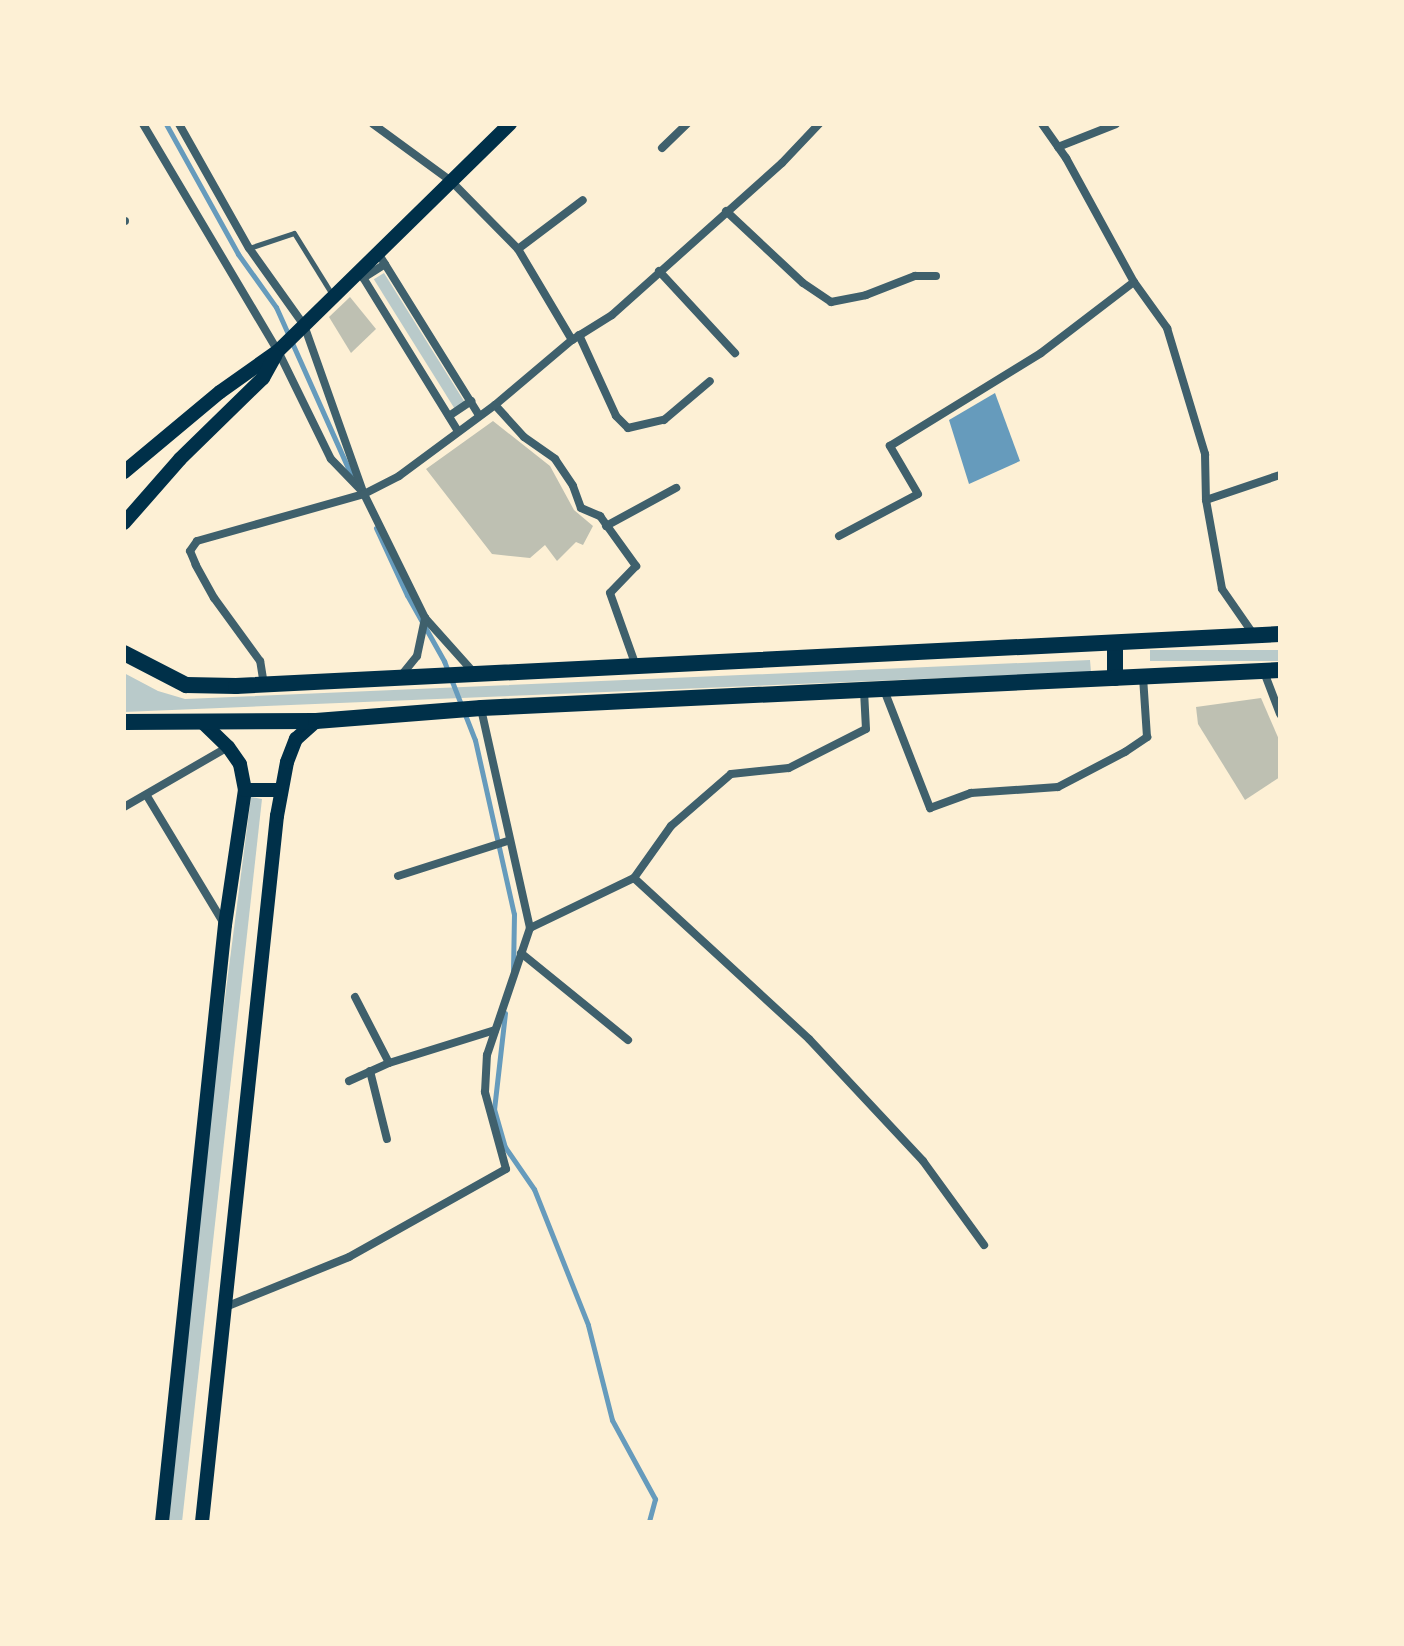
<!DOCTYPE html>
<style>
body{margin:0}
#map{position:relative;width:1404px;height:1646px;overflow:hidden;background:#fdf0d5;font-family:Inter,sans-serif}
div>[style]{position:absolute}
.green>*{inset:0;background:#b9caca;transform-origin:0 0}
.water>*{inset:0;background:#669bbc}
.stream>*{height:5px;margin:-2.5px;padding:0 2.5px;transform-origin:2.5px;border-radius:2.5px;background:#669bbc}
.building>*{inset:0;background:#bec0b2}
.service>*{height:5px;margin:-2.5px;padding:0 2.5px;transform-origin:2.5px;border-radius:2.5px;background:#3f606c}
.minor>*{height:8px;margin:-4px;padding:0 4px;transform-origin:4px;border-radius:4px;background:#3f606c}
.secondary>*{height:14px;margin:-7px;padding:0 7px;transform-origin:7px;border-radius:7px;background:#003049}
.primary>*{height:16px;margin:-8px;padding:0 8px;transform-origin:8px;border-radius:8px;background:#003049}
span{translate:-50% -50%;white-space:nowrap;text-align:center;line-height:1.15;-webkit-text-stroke:8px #fdf0d5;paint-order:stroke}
.frame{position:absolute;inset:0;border:126px solid #fdf0d5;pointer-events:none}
</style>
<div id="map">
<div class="green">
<i style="left:384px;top:273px;width:152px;height:12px;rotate:58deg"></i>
<i style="left:1280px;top:650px;width:11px;height:130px;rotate:90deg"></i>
<i style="clip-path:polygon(1090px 660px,1091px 672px,124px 712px,124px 673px,158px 691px,185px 699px)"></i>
<i style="clip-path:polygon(251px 797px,262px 799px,182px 1522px,169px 1522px,208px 1129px)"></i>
</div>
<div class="water">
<i style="clip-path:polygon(995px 393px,1020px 461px,969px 484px,949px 420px)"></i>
</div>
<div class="stream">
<i style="left:166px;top:124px;width:149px;rotate:61deg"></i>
<i style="left:238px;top:254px;width:65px;rotate:54.4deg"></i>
<i style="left:276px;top:307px;width:188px;rotate:65.9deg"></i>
<i style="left:376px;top:528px;width:74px;rotate:65.2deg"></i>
<i style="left:407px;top:595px;width:76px;rotate:60.7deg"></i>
<i style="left:444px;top:661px;width:85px;rotate:68.6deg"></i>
<i style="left:475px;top:740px;width:178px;rotate:77.4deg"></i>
<i style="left:514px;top:914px;width:57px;rotate:91deg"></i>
<i style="left:505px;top:1013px;width:97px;rotate:96.5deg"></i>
<i style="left:494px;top:1109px;width:40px;rotate:74deg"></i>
<i style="left:505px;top:1147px;width:51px;rotate:55.4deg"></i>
<i style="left:534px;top:1189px;width:146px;rotate:68.3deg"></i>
<i style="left:588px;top:1325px;width:98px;rotate:75.8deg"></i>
<i style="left:612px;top:1420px;width:90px;rotate:61.4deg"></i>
<i style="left:655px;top:1499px;width:24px;rotate:105deg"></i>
</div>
<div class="building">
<i style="clip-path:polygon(350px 297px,376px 329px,351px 353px,329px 317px)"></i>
<i style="clip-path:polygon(493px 421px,550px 466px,574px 510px,593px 526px,583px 545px,576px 542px,557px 561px,545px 545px,530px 558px,492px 554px,426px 469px)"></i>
<i style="clip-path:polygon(1261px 698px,1280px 742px,1280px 777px,1245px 800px,1198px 724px,1196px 707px)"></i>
</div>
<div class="service">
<i style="left:249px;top:248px;width:47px;rotate:-18.4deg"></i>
<i style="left:294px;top:233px;width:74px;rotate:58.2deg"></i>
</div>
<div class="minor">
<i style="left:143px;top:124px;width:264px;rotate:59.3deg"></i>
<i style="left:278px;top:351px;width:120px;rotate:63.9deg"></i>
<i style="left:331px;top:459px;width:43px;rotate:45.9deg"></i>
<i style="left:179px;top:124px;width:142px;rotate:60.6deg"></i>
<i style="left:249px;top:248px;width:95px;rotate:54.5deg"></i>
<i style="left:304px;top:325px;width:179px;rotate:70.5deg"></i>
<i style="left:364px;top:494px;width:138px;rotate:63.8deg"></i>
<i style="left:425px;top:618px;width:76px;rotate:48.2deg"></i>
<i style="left:373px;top:124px;width:97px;rotate:36.2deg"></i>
<i style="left:451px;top:181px;width:95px;rotate:45.4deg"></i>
<i style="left:518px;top:249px;width:106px;rotate:59.3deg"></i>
<i style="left:1042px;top:124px;width:42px;rotate:54.8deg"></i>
<i style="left:1066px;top:158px;width:141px;rotate:61.3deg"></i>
<i style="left:1134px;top:282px;width:57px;rotate:54.3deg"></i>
<i style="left:1167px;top:328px;width:132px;rotate:73.2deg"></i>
<i style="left:1205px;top:454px;width:46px;rotate:88.8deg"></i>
<i style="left:1206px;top:500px;width:90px;rotate:79.8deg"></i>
<i style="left:1222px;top:589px;width:56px;rotate:55.2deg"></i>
<i style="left:1058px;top:147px;width:62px;rotate:-21.6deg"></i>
<i style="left:662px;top:148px;width:35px;rotate:-44deg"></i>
<i style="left:726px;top:211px;width:105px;rotate:43.1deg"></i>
<i style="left:803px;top:283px;width:34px;rotate:34deg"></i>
<i style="left:831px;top:302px;width:36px;rotate:-11deg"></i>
<i style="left:866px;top:295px;width:53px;rotate:-21.2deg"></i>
<i style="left:915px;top:276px;width:21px"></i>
<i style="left:124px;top:221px;width:1px"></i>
<i style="left:518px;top:249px;width:81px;rotate:-37deg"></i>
<i style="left:378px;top:253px;width:191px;rotate:58.1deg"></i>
<i style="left:359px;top:271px;width:188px;rotate:58.3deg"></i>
<i style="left:659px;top:271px;width:112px;rotate:47.2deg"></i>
<i style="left:363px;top:278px;width:26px;rotate:-32deg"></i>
<i style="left:579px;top:335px;width:89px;rotate:65.4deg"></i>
<i style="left:616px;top:416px;width:17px;rotate:45deg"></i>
<i style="left:628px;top:428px;width:37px;rotate:-13deg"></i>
<i style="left:664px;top:420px;width:60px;rotate:-40.3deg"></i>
<i style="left:495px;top:405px;width:43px;rotate:47.8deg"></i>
<i style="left:524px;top:437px;width:38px;rotate:35deg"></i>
<i style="left:555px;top:459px;width:32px;rotate:56deg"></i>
<i style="left:573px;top:486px;width:23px;rotate:70deg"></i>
<i style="left:581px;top:508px;width:21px;rotate:23deg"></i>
<i style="left:600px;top:516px;width:62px;rotate:54.2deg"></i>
<i style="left:636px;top:566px;width:37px;rotate:134deg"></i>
<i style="left:610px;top:593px;width:77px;rotate:70.4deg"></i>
<i style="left:449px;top:416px;width:27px;rotate:-34deg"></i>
<i style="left:1206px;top:500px;width:78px;rotate:-18.7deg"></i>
<i style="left:606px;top:526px;width:80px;rotate:-28.5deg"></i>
<i style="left:839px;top:536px;width:89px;rotate:-28deg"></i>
<i style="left:918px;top:494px;width:56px;rotate:-120.3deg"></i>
<i style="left:890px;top:446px;width:177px;rotate:-31.6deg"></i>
<i style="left:1041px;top:353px;width:117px;rotate:-37.4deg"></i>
<i style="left:1264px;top:672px;width:45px;rotate:69.1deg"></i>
<i style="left:400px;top:677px;width:27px;rotate:-51deg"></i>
<i style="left:417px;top:656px;width:39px;rotate:-78deg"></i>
<i style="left:264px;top:685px;width:24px;rotate:-99deg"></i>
<i style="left:260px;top:661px;width:78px;rotate:-126.1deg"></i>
<i style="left:214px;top:598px;width:38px;rotate:-119deg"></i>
<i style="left:196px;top:565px;width:15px;rotate:-113deg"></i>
<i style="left:190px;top:551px;width:12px;rotate:-55deg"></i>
<i style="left:197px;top:541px;width:173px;rotate:-15.7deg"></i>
<i style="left:364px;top:494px;width:39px;rotate:-27deg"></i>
<i style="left:399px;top:476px;width:119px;rotate:-36.5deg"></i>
<i style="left:495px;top:405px;width:101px;rotate:-40.2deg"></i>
<i style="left:572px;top:340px;width:47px;rotate:-32deg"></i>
<i style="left:612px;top:315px;width:228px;rotate:-41.8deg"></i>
<i style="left:782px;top:163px;width:54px;rotate:-46.5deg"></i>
<i style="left:884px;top:690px;width:127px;rotate:68.7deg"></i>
<i style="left:930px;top:808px;width:44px;rotate:-20.1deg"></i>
<i style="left:971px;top:793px;width:87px;rotate:-3.9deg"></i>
<i style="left:1058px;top:787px;width:76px;rotate:-27.6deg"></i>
<i style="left:1125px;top:752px;width:27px;rotate:-34deg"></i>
<i style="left:1147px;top:737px;width:60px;rotate:-93.8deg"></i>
<i style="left:147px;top:796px;width:147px;rotate:58.9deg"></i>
<i style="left:124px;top:807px;width:120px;rotate:-30deg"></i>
<i style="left:398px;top:876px;width:115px;rotate:-17.7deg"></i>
<i style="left:634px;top:878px;width:238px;rotate:42.6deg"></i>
<i style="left:809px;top:1039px;width:167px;rotate:46.9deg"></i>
<i style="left:923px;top:1161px;width:104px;rotate:54deg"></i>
<i style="left:530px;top:928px;width:115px;rotate:-25.7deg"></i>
<i style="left:634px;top:878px;width:64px;rotate:-54.6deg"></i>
<i style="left:671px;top:826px;width:79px;rotate:-40.9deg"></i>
<i style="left:731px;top:774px;width:58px;rotate:-5.9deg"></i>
<i style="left:789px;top:768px;width:86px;rotate:-26.9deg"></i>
<i style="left:866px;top:729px;width:39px;rotate:-93deg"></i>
<i style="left:521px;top:953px;width:138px;rotate:39.1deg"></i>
<i style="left:355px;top:997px;width:74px;rotate:62.7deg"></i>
<i style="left:370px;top:1071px;width:70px;rotate:76deg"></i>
<i style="left:349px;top:1081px;width:44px;rotate:-24.2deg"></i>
<i style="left:389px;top:1063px;width:111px;rotate:-17.3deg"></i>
<i style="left:223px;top:1308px;width:136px;rotate:-22deg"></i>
<i style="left:349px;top:1257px;width:180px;rotate:-29.3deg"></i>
<i style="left:506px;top:1169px;width:80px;rotate:-105.3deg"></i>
<i style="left:485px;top:1092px;width:37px;rotate:-87deg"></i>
<i style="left:487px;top:1055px;width:134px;rotate:-71.3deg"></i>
<i style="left:530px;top:928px;width:225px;rotate:-102.6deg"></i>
</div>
<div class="secondary">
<i style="left:124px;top:472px;width:125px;rotate:-39.8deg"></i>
<i style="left:220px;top:392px;width:71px;rotate:-35.3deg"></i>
<i style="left:278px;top:351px;width:325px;rotate:-44.4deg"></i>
<i style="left:124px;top:523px;width:85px;rotate:-48.8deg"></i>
<i style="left:180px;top:459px;width:116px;rotate:-44.3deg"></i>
<i style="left:263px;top:378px;width:26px;rotate:-61deg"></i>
<i style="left:245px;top:790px;width:36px"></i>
<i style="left:162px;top:1522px;width:600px;rotate:-83.98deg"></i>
<i style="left:225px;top:925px;width:136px;rotate:-81.6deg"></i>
<i style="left:245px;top:790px;width:26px;rotate:-101deg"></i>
<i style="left:240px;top:764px;width:21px;rotate:-125deg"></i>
<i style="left:228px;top:747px;width:37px;rotate:-136deg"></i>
<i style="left:202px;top:1522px;width:710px;rotate:-83.94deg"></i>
<i style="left:277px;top:816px;width:55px;rotate:-79.5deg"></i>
<i style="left:287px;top:762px;width:25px;rotate:-69deg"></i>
<i style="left:296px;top:739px;width:27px;rotate:-42deg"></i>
</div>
<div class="primary">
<i style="left:1115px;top:643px;width:35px;rotate:90deg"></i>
<i style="left:124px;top:653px;width:70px;rotate:27.3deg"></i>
<i style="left:186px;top:685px;width:50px;rotate:1.1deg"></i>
<i style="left:236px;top:686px;width:1045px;rotate:-2.85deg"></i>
<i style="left:124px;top:722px;width:192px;rotate:-0.3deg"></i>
<i style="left:316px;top:721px;width:166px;rotate:-4.5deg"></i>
<i style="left:481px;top:708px;width:800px;rotate:-2.72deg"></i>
</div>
<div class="frame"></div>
</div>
